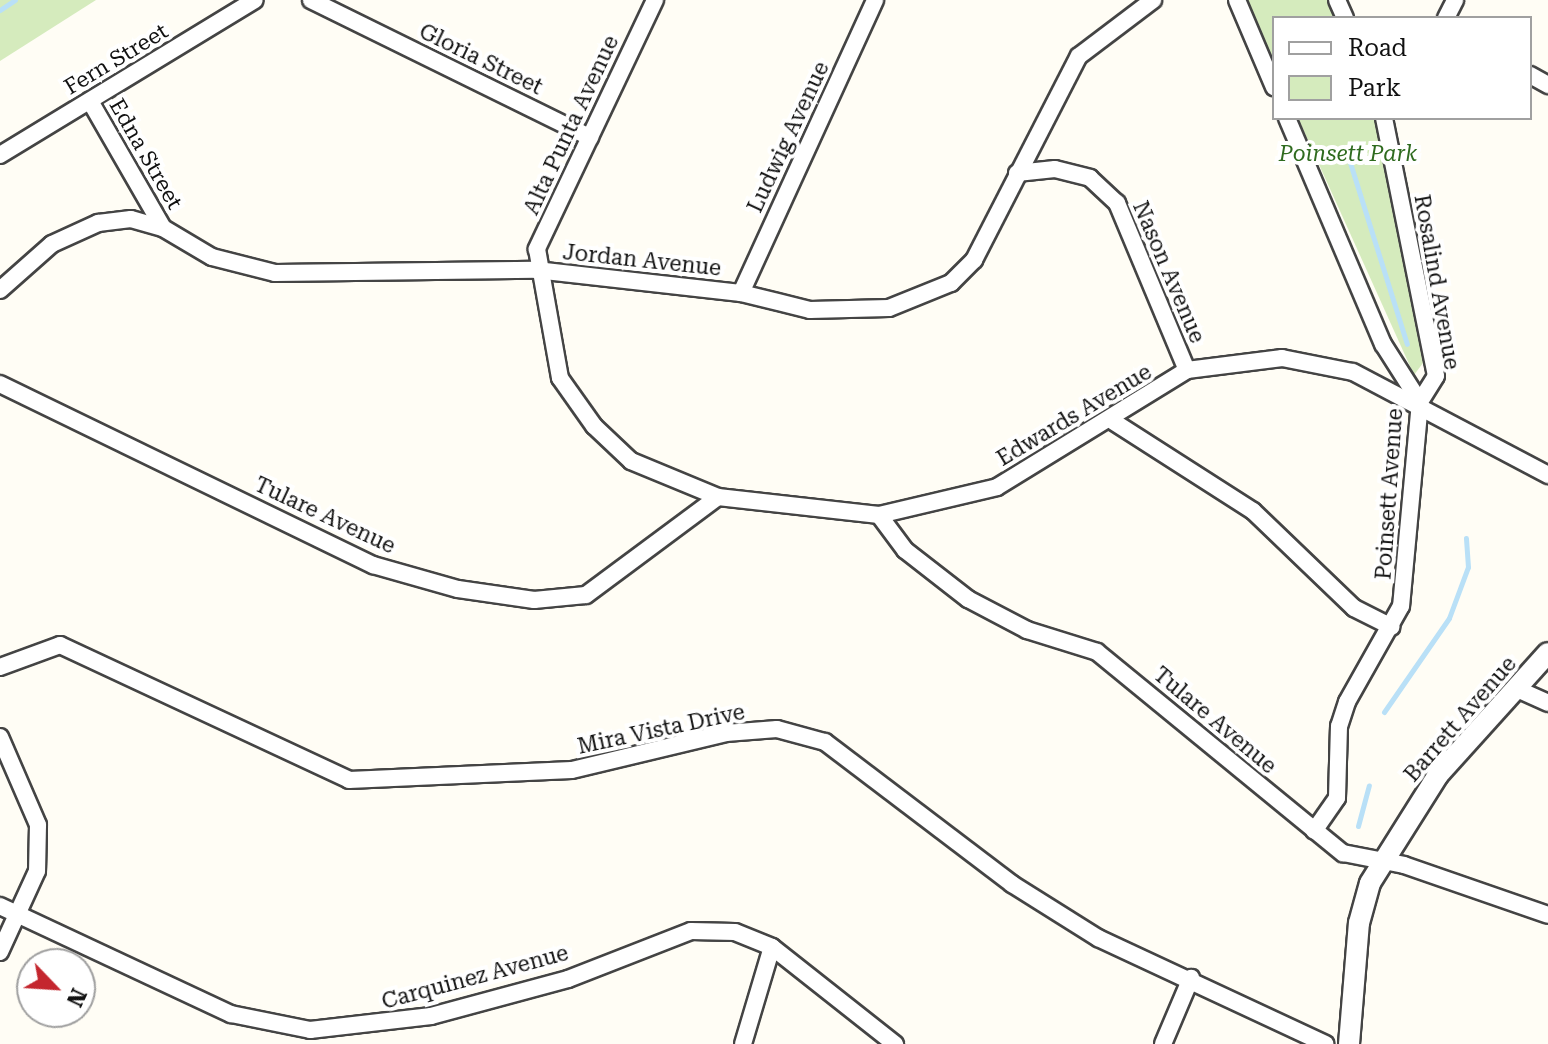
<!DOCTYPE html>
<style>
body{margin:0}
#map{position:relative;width:1548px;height:1044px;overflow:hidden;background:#fffdf5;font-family:"Roboto Serif",serif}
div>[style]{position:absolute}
.green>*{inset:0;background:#d5ebbd}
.stream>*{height:5px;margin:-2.5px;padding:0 2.5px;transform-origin:2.5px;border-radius:2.5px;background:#b9e0f7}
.roads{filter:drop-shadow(2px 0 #444) drop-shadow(-2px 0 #444) drop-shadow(0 2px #444) drop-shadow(0 -2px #444)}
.minor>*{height:16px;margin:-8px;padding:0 8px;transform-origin:8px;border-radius:8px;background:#fff}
.tertiary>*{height:20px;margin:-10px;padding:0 10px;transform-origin:10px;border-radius:10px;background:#fff}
span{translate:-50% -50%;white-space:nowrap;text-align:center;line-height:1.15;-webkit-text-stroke:8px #fff;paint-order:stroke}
.street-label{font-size:22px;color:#111}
.park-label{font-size:22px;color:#2f6b1f;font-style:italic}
.legend{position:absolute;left:1272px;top:16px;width:260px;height:104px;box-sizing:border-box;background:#fff;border:2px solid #a0a0a0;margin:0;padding:10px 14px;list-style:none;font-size:24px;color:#111}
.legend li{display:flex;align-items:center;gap:16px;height:40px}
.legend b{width:40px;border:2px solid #a0a0a0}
.north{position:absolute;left:16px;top:948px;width:80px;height:80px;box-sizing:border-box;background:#fff;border:2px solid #a0a0a0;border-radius:50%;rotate:115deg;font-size:22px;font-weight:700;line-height:32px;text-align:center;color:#111}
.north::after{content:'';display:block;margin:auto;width:28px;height:36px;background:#c4262e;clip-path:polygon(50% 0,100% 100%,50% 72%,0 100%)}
</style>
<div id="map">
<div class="green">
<i style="clip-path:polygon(0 0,96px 0,0 61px)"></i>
<i style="clip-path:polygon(1247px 0,1328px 0,1336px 18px,1274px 18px,1274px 63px)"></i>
<i style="clip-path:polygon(1298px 118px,1374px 118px,1423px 363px,1414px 375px)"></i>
</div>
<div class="stream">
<i style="left:0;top:10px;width:18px;rotate:-34deg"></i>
<i style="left:1347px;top:153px;width:200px;rotate:72.6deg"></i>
<i style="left:1384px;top:712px;width:114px;rotate:-55.3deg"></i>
<i style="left:1449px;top:618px;width:54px;rotate:-69.6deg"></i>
<i style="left:1468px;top:567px;width:29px;rotate:-94deg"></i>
<i style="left:1358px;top:826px;width:42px;rotate:-75deg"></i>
</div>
<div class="roads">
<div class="minor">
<i style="left:311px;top:0;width:311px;rotate:26.2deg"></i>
<i style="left:655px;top:0;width:276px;rotate:115.4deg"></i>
<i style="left:537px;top:249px;width:131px;rotate:79.9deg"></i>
<i style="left:560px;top:378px;width:59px;rotate:54.7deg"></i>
<i style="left:594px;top:426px;width:51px;rotate:43.4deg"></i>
<i style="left:631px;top:461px;width:94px;rotate:22.5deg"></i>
<i style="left:718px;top:497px;width:162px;rotate:6.4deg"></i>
<i style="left:879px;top:515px;width:121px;rotate:-13.3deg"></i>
<i style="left:997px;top:487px;width:223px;rotate:-31.6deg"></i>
<i style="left:1187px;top:370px;width:96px;rotate:-7.2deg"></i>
<i style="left:1282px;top:358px;width:72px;rotate:11.2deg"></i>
<i style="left:1353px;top:372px;width:221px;rotate:27.8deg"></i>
<i style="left:1237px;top:0;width:95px;rotate:67deg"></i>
<i style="left:1337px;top:0;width:20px;rotate:66deg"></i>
<i style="left:1446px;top:18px;width:20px;rotate:-63deg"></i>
<i style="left:1530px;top:75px;width:21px;rotate:29deg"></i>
<i style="left:90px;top:101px;width:146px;rotate:60.1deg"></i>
<i style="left:1287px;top:118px;width:246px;rotate:67deg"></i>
<i style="left:1383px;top:344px;width:69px;rotate:57.5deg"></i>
<i style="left:1420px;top:402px;width:205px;rotate:95.3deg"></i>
<i style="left:1401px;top:606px;width:110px;rotate:119.4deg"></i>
<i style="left:1347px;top:702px;width:25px;rotate:108deg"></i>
<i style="left:1339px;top:726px;width:72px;rotate:91.6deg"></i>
<i style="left:1337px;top:798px;width:40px;rotate:124.9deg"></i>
<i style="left:1384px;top:118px;width:263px;rotate:78.6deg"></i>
<i style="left:1436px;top:376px;width:31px;rotate:122deg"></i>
<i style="left:0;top:155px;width:298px;rotate:-31.3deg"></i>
<i style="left:1017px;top:173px;width:38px;rotate:-6deg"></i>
<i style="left:1055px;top:169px;width:36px;rotate:14deg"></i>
<i style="left:1090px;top:178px;width:37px;rotate:43deg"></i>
<i style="left:1117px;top:203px;width:181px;rotate:67.3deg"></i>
<i style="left:0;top:290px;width:69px;rotate:-41.5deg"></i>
<i style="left:52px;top:244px;width:51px;rotate:-24.5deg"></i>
<i style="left:98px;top:223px;width:33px;rotate:-7deg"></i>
<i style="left:131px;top:219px;width:33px;rotate:16deg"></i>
<i style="left:163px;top:228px;width:57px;rotate:30.6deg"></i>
<i style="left:212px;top:257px;width:65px;rotate:14.3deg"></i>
<i style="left:275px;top:273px;width:261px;rotate:-0.7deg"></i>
<i style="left:536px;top:270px;width:206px;rotate:6.4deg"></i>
<i style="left:741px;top:293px;width:71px;rotate:13.8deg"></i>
<i style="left:810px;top:310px;width:79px;rotate:-1.5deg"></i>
<i style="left:889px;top:308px;width:67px;rotate:-22deg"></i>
<i style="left:951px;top:283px;width:33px;rotate:-45deg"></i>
<i style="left:974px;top:260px;width:229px;rotate:-62.8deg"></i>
<i style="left:1079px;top:56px;width:93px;rotate:-37.1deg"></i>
<i style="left:741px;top:293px;width:322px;rotate:-65.4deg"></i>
<i style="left:0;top:384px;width:415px;rotate:25.9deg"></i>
<i style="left:373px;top:565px;width:88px;rotate:15.8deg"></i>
<i style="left:458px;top:589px;width:77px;rotate:8.2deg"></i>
<i style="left:534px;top:600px;width:52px;rotate:-5.5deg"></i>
<i style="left:586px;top:595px;width:164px;rotate:-36.6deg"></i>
<i style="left:1114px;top:422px;width:165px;rotate:32.6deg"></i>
<i style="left:1253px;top:511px;width:140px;rotate:43.8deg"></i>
<i style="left:1354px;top:608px;width:42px;rotate:26.6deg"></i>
<i style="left:879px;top:515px;width:44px;rotate:53.4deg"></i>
<i style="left:905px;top:550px;width:80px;rotate:37.9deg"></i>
<i style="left:968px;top:599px;width:67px;rotate:27.7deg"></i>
<i style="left:1027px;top:630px;width:73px;rotate:17.4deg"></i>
<i style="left:1097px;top:652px;width:318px;rotate:39.3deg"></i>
<i style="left:1343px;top:853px;width:62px;rotate:11.1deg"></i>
<i style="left:1404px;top:865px;width:152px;rotate:19.1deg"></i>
<i style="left:0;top:667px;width:64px;rotate:-20.1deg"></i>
<i style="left:60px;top:645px;width:319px;rotate:25deg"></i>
<i style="left:349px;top:780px;width:223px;rotate:-2.6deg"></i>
<i style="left:572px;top:770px;width:158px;rotate:-13.5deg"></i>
<i style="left:726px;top:733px;width:51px;rotate:-4.5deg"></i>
<i style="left:777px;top:729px;width:50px;rotate:15.2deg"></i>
<i style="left:825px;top:742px;width:235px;rotate:37.2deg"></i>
<i style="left:1012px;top:884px;width:102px;rotate:32.1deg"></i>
<i style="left:1098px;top:938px;width:251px;rotate:25deg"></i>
<i style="left:1517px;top:689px;width:34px;rotate:24deg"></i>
<i style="left:0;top:737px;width:96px;rotate:66.6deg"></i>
<i style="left:38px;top:825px;width:46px;rotate:91.2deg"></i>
<i style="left:37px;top:871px;width:89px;rotate:114.6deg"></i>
<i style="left:0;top:906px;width:255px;rotate:25.1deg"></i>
<i style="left:231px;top:1014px;width:81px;rotate:11.4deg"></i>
<i style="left:310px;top:1030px;width:122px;rotate:-6.6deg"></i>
<i style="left:431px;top:1016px;width:142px;rotate:-15.1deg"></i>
<i style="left:568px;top:979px;width:132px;rotate:-21.3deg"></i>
<i style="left:691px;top:931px;width:44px;rotate:1.3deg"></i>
<i style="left:735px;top:932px;width:40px;rotate:22deg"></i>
<i style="left:772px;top:947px;width:157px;rotate:38.3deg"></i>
<i style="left:743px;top:1044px;width:101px;rotate:-73.4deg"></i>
<i style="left:1163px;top:1044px;width:72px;rotate:-67deg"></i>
</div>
<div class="tertiary">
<i style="left:1349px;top:1044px;width:121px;rotate:-85.3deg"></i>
<i style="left:1359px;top:923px;width:41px;rotate:-74.6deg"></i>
<i style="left:1370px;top:883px;width:128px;rotate:-57.8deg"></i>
<i style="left:1438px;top:775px;width:164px;rotate:-48deg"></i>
</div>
</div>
<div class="street-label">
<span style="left:116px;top:59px;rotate:-31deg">Fern Street</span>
<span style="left:481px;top:59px;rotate:26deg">Gloria Street</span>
<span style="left:571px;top:125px;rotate:-65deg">Alta Punta Avenue</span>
<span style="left:788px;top:137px;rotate:-65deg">Ludwig Avenue</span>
<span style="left:146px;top:154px;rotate:60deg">Edna Street</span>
<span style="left:642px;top:260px;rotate:6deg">Jordan Avenue</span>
<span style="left:1169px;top:272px;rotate:67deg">Nason Avenue</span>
<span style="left:1437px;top:282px;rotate:80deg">Rosalind Avenue</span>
<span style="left:1074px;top:415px;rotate:-31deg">Edwards Avenue</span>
<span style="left:1389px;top:494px;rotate:-86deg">Poinsett Avenue</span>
<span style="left:325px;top:515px;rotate:25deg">Tulare Avenue</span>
<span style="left:1460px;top:719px;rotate:-49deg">Barrett Avenue</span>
<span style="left:1215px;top:720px;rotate:40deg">Tulare Avenue</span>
<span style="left:661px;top:729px;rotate:-12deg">Mira Vista Drive</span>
<span style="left:475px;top:977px;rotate:-15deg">Carquinez Avenue</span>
</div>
<div class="park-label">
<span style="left:1348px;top:154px">Poinsett Park</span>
</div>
<ul class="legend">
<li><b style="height:10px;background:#fff"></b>Road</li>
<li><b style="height:22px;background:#d5ebbd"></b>Park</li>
</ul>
<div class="north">N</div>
</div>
